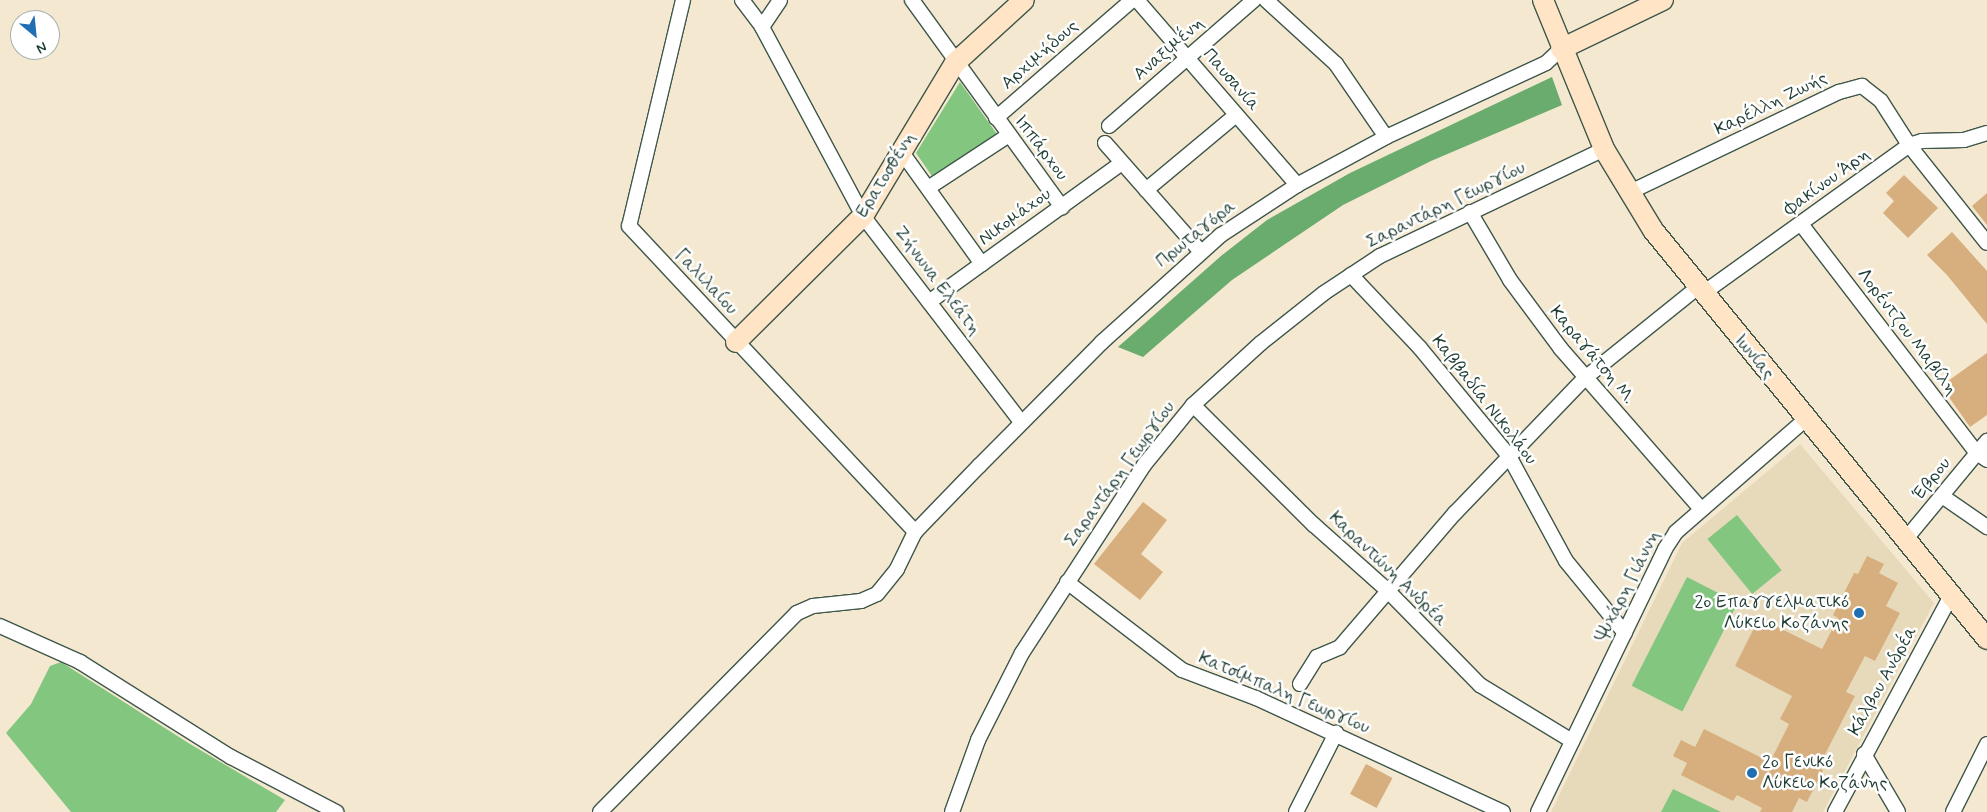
<!DOCTYPE html>
<meta charset="utf-8">
<style>
body{margin:0}
#map{position:relative;width:1987px;height:812px;overflow:hidden;background:#f4e8d0;font-family:Mynerve,sans-serif}
div>[style]{position:absolute}
.built>*{inset:0;background:#e7daba}
.green>*{inset:0;background:#83c680;transform-origin:0 0}
.forest>*{inset:0;background:#6aab6e}
.building>*{inset:0;background:#d7af7e;transform-origin:0 0}
.roads{filter:drop-shadow(1px 0 #3f574b) drop-shadow(-1px 0 #3f574b) drop-shadow(0 1px #3f574b) drop-shadow(0 -1px #3f574b)}
.street>*{height:14px;margin:-7px;padding:0 7px;transform-origin:7px;border-radius:7px;background:#fff}
.secondary>*{height:20px;margin:-10px;padding:0 10px;transform-origin:10px;border-radius:10px;background:#ffe4c6}
.dots>*{width:14px;height:14px;translate:-50% -50%;box-sizing:border-box;border:2px solid #fff;border-radius:50%}
span{translate:-50% -50%;white-space:nowrap;text-align:center;line-height:1.15;-webkit-text-stroke:5px #fff;paint-order:stroke}
.street-label{font-size:18px;color:#1f3d34}
.poi-label{font-size:18px;color:#1f3d34}
.right{translate:-100% -50%;text-align:right}
.left{translate:0 -50%;text-align:left}
.north{position:absolute;left:10px;top:10px;width:50px;height:50px;box-sizing:border-box;background:#fff;border:1px solid #a5b1ae;border-radius:50%;rotate:152deg;font-size:14px;font-weight:700;line-height:20px;text-align:center;color:#1f3d34}
.north::after{content:'';display:block;margin:auto;width:18px;height:22px;background:#1f6fb2;clip-path:polygon(50% 0,100% 100%,50% 72%,0 100%)}
</style>
<div id="map">
<div class="built">
<i style="clip-path:polygon(1800px 444px,1934px 603px,1823px 812px,1551px 812px,1682px 543px)"></i>
</div>
<div class="green">
<i style="clip-path:polygon(960px 82px,999px 137px,934px 179px,916px 153px)"></i>
<i style="left:1737px;top:515px;width:71px;height:38px;rotate:51deg"></i>
<i style="left:1687px;top:577px;width:57px;height:122px;rotate:27deg"></i>
<i style="clip-path:polygon(61px 662px,190px 744px,285px 800px,276px 812px,71px 812px,6px 733px,31px 704px,50px 666px)"></i>
<i style="clip-path:polygon(1673px 789px,1721px 812px,1661px 812px)"></i>
</div>
<div class="forest">
<i style="clip-path:polygon(1552px 77px,1562px 105px,1431px 161px,1343px 205px,1232px 280px,1143px 357px,1118px 347px,1221px 256px,1267px 220px,1350px 173px)"></i>
</div>
<div class="building">
<i style="clip-path:polygon(1904px 175px,1938px 208px,1908px 238px,1883px 213px,1894px 201px,1886px 193px)"></i>
<i style="clip-path:polygon(1987px 193px,1987px 225px,1972px 206px)"></i>
<i style="clip-path:polygon(1952px 232px,1987px 271px,1987px 324px,1947px 275px,1927px 255px)"></i>
<i style="clip-path:polygon(1987px 353px,1987px 415px,1970px 427px,1941px 386px)"></i>
<i style="clip-path:polygon(1143px 502px,1167px 520px,1141px 554px,1163px 572px,1140px 600px,1094px 564px)"></i>
<i style="clip-path:polygon(1867px 556px,1884px 564px,1879px 573px,1898px 583px,1886px 606px,1900px 613px,1875px 661px,1865px 656px,1846px 692px,1855px 696px,1818px 768px,1823px 770px,1807px 802px,1799px 798px,1792px 812px,1760px 812px,1762px 808px,1737px 795px,1733px 801px,1681px 775px,1687px 763px,1673px 756px,1681px 740px,1695px 747px,1704px 729px,1770px 762px,1789px 724px,1780px 719px,1792px 696px,1735px 666px,1759px 618px,1822px 649px,1838px 618px,1833px 615px,1854px 573px,1858px 574px)"></i>
<i style="left:1366px;top:764px;width:30px;height:34px;rotate:28deg"></i>
</div>
<div class="roads">
<div class="street">
<i style="left:683px;top:0;width:232px;rotate:103.4deg"></i>
<i style="left:629px;top:226px;width:419px;rotate:46.9deg"></i>
<i style="left:742px;top:0;width:34px;rotate:53deg"></i>
<i style="left:762px;top:27px;width:214px;rotate:61.9deg"></i>
<i style="left:863px;top:216px;width:260px;rotate:52.5deg"></i>
<i style="left:912px;top:0;width:256px;rotate:54.1deg"></i>
<i style="left:1137px;top:0;width:245px;rotate:49.1deg"></i>
<i style="left:1266px;top:0;width:95px;rotate:42.4deg"></i>
<i style="left:1336px;top:64px;width:88px;rotate:55.6deg"></i>
<i style="left:762px;top:27px;width:32px;rotate:-56deg"></i>
<i style="left:996px;top:118px;width:180px;rotate:-40.9deg"></i>
<i style="left:1109px;top:126px;width:192px;rotate:-41deg"></i>
<i style="left:1105px;top:143px;width:145px;rotate:48.6deg"></i>
<i style="left:901px;top:151px;width:139px;rotate:54.4deg"></i>
<i style="left:928px;top:188px;width:97px;rotate:-33.2deg"></i>
<i style="left:1146px;top:190px;width:117px;rotate:-39.8deg"></i>
<i style="left:1628px;top:193px;width:234px;rotate:-25.6deg"></i>
<i style="left:1839px;top:92px;width:24px;rotate:-15deg"></i>
<i style="left:1862px;top:86px;width:24px;rotate:38deg"></i>
<i style="left:1881px;top:101px;width:52px;rotate:57.5deg"></i>
<i style="left:1909px;top:145px;width:125px;rotate:51.5deg"></i>
<i style="left:1470px;top:212px;width:79px;rotate:59.5deg"></i>
<i style="left:1510px;top:280px;width:86px;rotate:53.5deg"></i>
<i style="left:1561px;top:349px;width:213px;rotate:48.8deg"></i>
<i style="left:1801px;top:224px;width:289px;rotate:52.5deg"></i>
<i style="left:1977px;top:453px;width:12px;rotate:35deg"></i>
<i style="left:1351px;top:275px;width:100px;rotate:46.6deg"></i>
<i style="left:1420px;top:348px;width:140px;rotate:50.5deg"></i>
<i style="left:1509px;top:456px;width:119px;rotate:61.5deg"></i>
<i style="left:1566px;top:561px;width:93px;rotate:50.7deg"></i>
<i style="left:1702px;top:294px;width:255px;rotate:-35.7deg"></i>
<i style="left:1909px;top:145px;width:14px;rotate:-17deg"></i>
<i style="left:1922px;top:141px;width:42px;rotate:-1.4deg"></i>
<i style="left:1964px;top:140px;width:24px;rotate:-17deg"></i>
<i style="left:929px;top:302px;width:238px;rotate:-35.8deg"></i>
<i style="left:1193px;top:405px;width:170px;rotate:44.8deg"></i>
<i style="left:1314px;top:525px;width:98px;rotate:41.7deg"></i>
<i style="left:1387px;top:590px;width:133px;rotate:45.6deg"></i>
<i style="left:1480px;top:685px;width:108px;rotate:31.3deg"></i>
<i style="left:1942px;top:496px;width:55px;rotate:34.6deg"></i>
<i style="left:1905px;top:540px;width:129px;rotate:-50.4deg"></i>
<i style="left:1067px;top:582px;width:145px;rotate:37.4deg"></i>
<i style="left:1182px;top:670px;width:79px;rotate:20.7deg"></i>
<i style="left:1256px;top:698px;width:272px;rotate:24.8deg"></i>
<i style="left:0;top:626px;width:88px;rotate:24.2deg"></i>
<i style="left:80px;top:662px;width:178px;rotate:32.2deg"></i>
<i style="left:231px;top:757px;width:119px;rotate:27.6deg"></i>
<i style="left:1300px;top:684px;width:32px;rotate:-58deg"></i>
<i style="left:1317px;top:657px;width:25px;rotate:-23deg"></i>
<i style="left:1340px;top:647px;width:177px;rotate:-49.4deg"></i>
<i style="left:1455px;top:513px;width:187px;rotate:-46.1deg"></i>
<i style="left:1585px;top:378px;width:144px;rotate:-38.8deg"></i>
<i style="left:1864px;top:754px;width:67px;rotate:59.6deg"></i>
<i style="left:600px;top:812px;width:280px;rotate:-45.3deg"></i>
<i style="left:797px;top:613px;width:17px;rotate:-24deg"></i>
<i style="left:813px;top:606px;width:48px;rotate:-5.9deg"></i>
<i style="left:861px;top:601px;width:17px;rotate:-24deg"></i>
<i style="left:877px;top:594px;width:32px;rotate:-51deg"></i>
<i style="left:897px;top:569px;width:41px;rotate:-64.1deg"></i>
<i style="left:915px;top:532px;width:92px;rotate:-45.9deg"></i>
<i style="left:979px;top:466px;width:175px;rotate:-45.2deg"></i>
<i style="left:1102px;top:342px;width:160px;rotate:-42deg"></i>
<i style="left:1221px;top:235px;width:91px;rotate:-33.3deg"></i>
<i style="left:1297px;top:185px;width:101px;rotate:-28.3deg"></i>
<i style="left:1386px;top:137px;width:176px;rotate:-24.8deg"></i>
<i style="left:1546px;top:63px;width:21px;rotate:-43deg"></i>
<i style="left:952px;top:812px;width:77px;rotate:-70.1deg"></i>
<i style="left:978px;top:740px;width:97px;rotate:-63.2deg"></i>
<i style="left:1022px;top:653px;width:224px;rotate:-57deg"></i>
<i style="left:1144px;top:465px;width:77px;rotate:-50.8deg"></i>
<i style="left:1193px;top:405px;width:92px;rotate:-42.4deg"></i>
<i style="left:1261px;top:343px;width:80px;rotate:-38.4deg"></i>
<i style="left:1324px;top:293px;width:67px;rotate:-33.5deg"></i>
<i style="left:1380px;top:256px;width:248px;rotate:-25.5deg"></i>
<i style="left:1296px;top:812px;width:89px;rotate:-63.1deg"></i>
<i style="left:1538px;top:812px;width:292px;rotate:-64.2deg"></i>
<i style="left:1665px;top:549px;width:20px;rotate:-57deg"></i>
<i style="left:1676px;top:532px;width:172px;rotate:-41deg"></i>
<i style="left:1835px;top:812px;width:245px;rotate:-61.8deg"></i>
<i style="left:1953px;top:812px;width:76px;rotate:-63.4deg"></i>
</div>
<div class="secondary">
<i style="left:1543px;top:0;width:161px;rotate:67.7deg"></i>
<i style="left:1604px;top:149px;width:95px;rotate:58.8deg"></i>
<i style="left:1653px;top:230px;width:528px;rotate:50.76deg"></i>
<i style="left:1561px;top:49px;width:113px;rotate:-25.7deg"></i>
<i style="left:736px;top:342px;width:179px;rotate:-44.8deg"></i>
<i style="left:863px;top:216px;width:179px;rotate:-59deg"></i>
<i style="left:955px;top:63px;width:93px;rotate:-42.4deg"></i>
</div>
</div>
<div class="dots">
<i style="left:1859px;top:613px;background:#1f6fb2"></i>
<i style="left:1752px;top:773px;background:#1f6fb2"></i>
</div>
<div class="street-label">
<span style="left:1169px;top:49px;rotate:-41deg">Αναξιμένη</span>
<span style="left:1040px;top:55px;rotate:-41deg">Αρχιμήδους</span>
<span style="left:1231px;top:80px;rotate:49deg">Παυσανία</span>
<span style="left:1771px;top:104px;rotate:-26deg">Καρέλλη Ζωής</span>
<span style="left:1041px;top:148px;rotate:53deg">Ιππάρχου</span>
<span style="left:886px;top:175px;rotate:-58deg">Ερατοσθένη</span>
<span style="left:1827px;top:182px;rotate:-36deg">Φακίνου Άρη</span>
<span style="left:1446px;top:205px;rotate:-26deg">Σαραντάρη Γεωργίου</span>
<span style="left:1015px;top:217px;rotate:-36deg">Νικομάχου</span>
<span style="left:1196px;top:234px;rotate:-39deg">Πρωταγόρα</span>
<span style="left:937px;top:281px;rotate:53deg">Ζήνωνα Ελεάτη</span>
<span style="left:706px;top:282px;rotate:47deg">Γαλιλαίου</span>
<span style="left:1907px;top:332px;rotate:53deg">Λορέντζου Μαβίλη</span>
<span style="left:1592px;top:355px;rotate:50deg">Καραγάτση Μ.</span>
<span style="left:1754px;top:357px;rotate:50deg">Ιωνίας</span>
<span style="left:1484px;top:400px;rotate:52deg">Καββαδία Νικολάου</span>
<span style="left:1120px;top:474px;rotate:-54deg">Σαραντάρη Γεωργίου</span>
<span style="left:1932px;top:479px;rotate:-51deg">Έβρου</span>
<span style="left:1388px;top:569px;rotate:44deg">Καραντώνη Ανδρέα</span>
<span style="left:1628px;top:586px;rotate:-63deg">Ψυχάρη Γιάννη</span>
<span style="left:1883px;top:681px;rotate:-61deg">Κάλβου Ανδρέα</span>
<span style="left:1284px;top:693px;rotate:23deg">Κατσίμπαλη Γεωργίου</span>
</div>
<div class="poi-label">
<span class="right" style="left:1849px;top:613px">2ο Επαγγελματικό<br>Λύκειο Κοζάνης</span>
<span class="left" style="left:1762px;top:773px">2ο Γενικό<br>Λύκειο Κοζάνης</span>
</div>
<div class="north">N</div>
</div>
